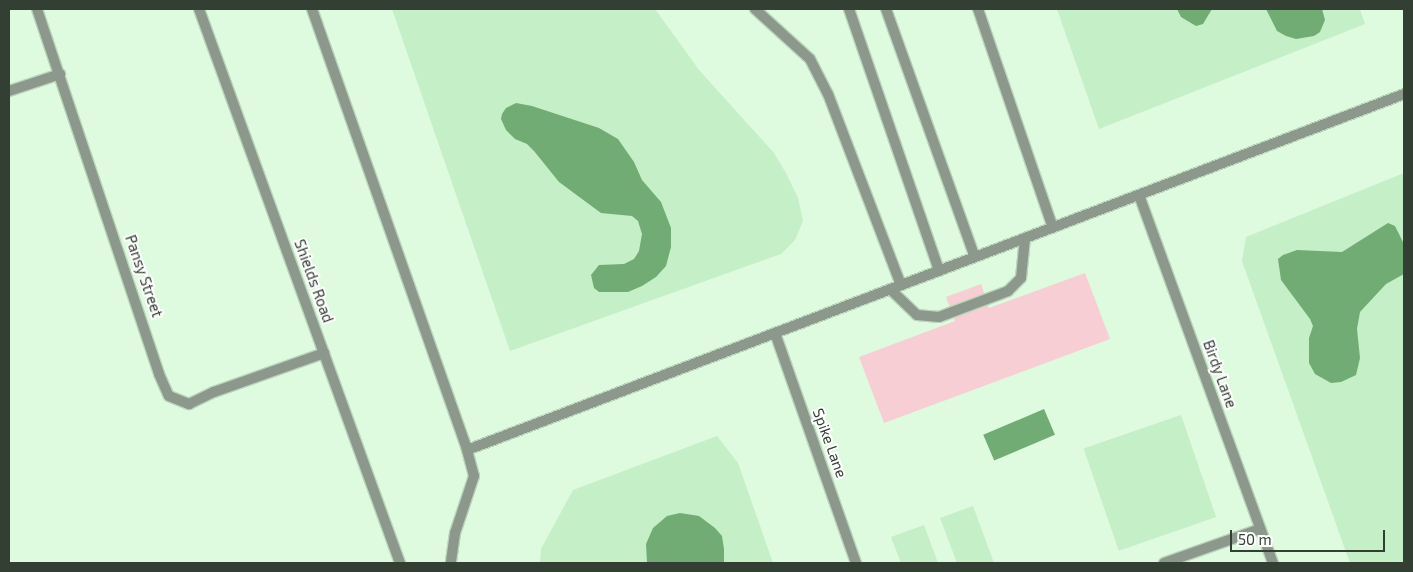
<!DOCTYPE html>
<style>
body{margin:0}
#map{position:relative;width:1413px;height:572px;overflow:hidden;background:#defadf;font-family:"Exo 2",sans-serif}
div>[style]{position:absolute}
.green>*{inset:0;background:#c5efc6;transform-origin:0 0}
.water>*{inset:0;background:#71ac74;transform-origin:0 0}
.building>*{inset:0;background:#f7ced3}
.roads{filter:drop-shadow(1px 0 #bcd5bd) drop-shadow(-1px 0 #bcd5bd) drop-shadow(0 1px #bcd5bd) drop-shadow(0 -1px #bcd5bd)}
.lane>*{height:10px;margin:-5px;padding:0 5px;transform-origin:5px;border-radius:5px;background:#8d988d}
.street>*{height:10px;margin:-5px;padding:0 5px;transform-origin:5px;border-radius:5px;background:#8d988d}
span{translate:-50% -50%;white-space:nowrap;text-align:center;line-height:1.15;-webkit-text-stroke:4px #fff;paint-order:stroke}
.street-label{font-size:15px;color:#343f34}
.frame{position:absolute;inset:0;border:10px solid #343f34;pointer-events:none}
.scale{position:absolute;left:1230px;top:530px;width:155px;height:22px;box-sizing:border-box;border:2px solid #343f34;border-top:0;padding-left:6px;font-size:15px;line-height:18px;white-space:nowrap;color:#343f34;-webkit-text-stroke:4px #fff;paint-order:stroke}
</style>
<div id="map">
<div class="green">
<i style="clip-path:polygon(392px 9px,655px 9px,699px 70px,774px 153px,787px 175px,798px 198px,803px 221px,795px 240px,781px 254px,510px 351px)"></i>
<i style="clip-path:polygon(1057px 9px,1360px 9px,1365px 24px,1099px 129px)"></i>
<i style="clip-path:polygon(1404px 173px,1404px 563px,1350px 563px,1242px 261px,1246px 237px)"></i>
<i style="left:1181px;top:415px;width:108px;height:103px;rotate:71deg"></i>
<i style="clip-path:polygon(717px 436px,738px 463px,773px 563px,540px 563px,541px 549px,573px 490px)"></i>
<i style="clip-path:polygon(973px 506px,994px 563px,957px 563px,940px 518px)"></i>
<i style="clip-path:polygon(924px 525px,938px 563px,901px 563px,891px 537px)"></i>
</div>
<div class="water">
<i style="clip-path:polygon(1177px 9px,1212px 9px,1203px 24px,1196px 26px,1181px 17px)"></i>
<i style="clip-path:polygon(1266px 9px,1322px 9px,1325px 20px,1320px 32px,1314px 36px,1296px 39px,1286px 36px,1277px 31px)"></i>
<i style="clip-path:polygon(516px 103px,532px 106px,599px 128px,618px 139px,634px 162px,642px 180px,661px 202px,671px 228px,671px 247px,666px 266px,656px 277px,642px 286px,628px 292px,599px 292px,594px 288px,591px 275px,599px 265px,624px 264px,634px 259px,639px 251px,642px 234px,638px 221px,632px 216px,601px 213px,559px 182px,534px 151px,527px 144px,515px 139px,506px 130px,501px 119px,502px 114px,506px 108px)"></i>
<i style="clip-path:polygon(1388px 223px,1395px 226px,1404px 244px,1404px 274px,1386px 284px,1360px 312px,1357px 329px,1360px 358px,1356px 375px,1341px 382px,1331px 383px,1315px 374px,1309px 363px,1309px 338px,1313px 326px,1310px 319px,1281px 280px,1278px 259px,1283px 255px,1297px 250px,1342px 252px)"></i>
<i style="left:1044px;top:409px;width:28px;height:66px;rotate:67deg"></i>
<i style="clip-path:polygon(680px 513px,699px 516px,715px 528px,722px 536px,724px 549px,724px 563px,647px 563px,646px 544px,653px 528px,667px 516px)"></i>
</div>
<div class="building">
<i style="clip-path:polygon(1085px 273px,1110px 339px,884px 423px,859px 357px,955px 321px,946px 297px,981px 284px,989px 308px)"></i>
</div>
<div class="roads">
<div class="lane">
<i style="left:890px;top:289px;width:37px;rotate:44deg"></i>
<i style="left:917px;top:315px;width:22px;rotate:5deg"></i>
<i style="left:939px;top:317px;width:74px;rotate:-20.6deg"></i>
<i style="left:1008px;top:291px;width:18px;rotate:-45deg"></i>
<i style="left:1021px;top:278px;width:40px;rotate:-84.3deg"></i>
</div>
<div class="street">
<i style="left:37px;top:9px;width:385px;rotate:71.5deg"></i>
<i style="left:159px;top:374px;width:24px;rotate:66deg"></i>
<i style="left:169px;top:396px;width:22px;rotate:22deg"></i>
<i style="left:189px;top:404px;width:28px;rotate:-26deg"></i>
<i style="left:214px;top:392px;width:117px;rotate:-19.5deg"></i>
<i style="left:199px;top:9px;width:589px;rotate:70.06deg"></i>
<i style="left:312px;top:9px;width:467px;rotate:70.6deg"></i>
<i style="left:467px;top:450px;width:27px;rotate:75deg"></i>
<i style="left:474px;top:476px;width:60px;rotate:108.4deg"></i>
<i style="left:455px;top:533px;width:30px;rotate:98deg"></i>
<i style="left:755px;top:9px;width:74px;rotate:42.3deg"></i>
<i style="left:810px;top:59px;width:39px;rotate:63deg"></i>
<i style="left:828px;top:94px;width:204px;rotate:69.1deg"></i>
<i style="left:849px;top:9px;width:277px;rotate:71deg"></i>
<i style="left:886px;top:9px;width:263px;rotate:70.3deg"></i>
<i style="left:978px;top:9px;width:231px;rotate:71.1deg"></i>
<i style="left:9px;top:91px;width:54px;rotate:-18.4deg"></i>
<i style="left:1139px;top:195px;width:392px;rotate:70deg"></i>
<i style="left:775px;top:333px;width:244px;rotate:70.6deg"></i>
<i style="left:467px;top:450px;width:1002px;rotate:-20.8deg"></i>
<i style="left:1164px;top:563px;width:102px;rotate:-19.5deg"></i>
</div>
</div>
<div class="street-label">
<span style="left:144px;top:276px;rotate:71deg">Pansy Street</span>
<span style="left:314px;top:281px;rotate:70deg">Shields Road</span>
<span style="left:1220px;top:374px;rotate:70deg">Birdy Lane</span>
<span style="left:830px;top:443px;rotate:70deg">Spike Lane</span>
</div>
<div class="frame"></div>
<div class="scale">50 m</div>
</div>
